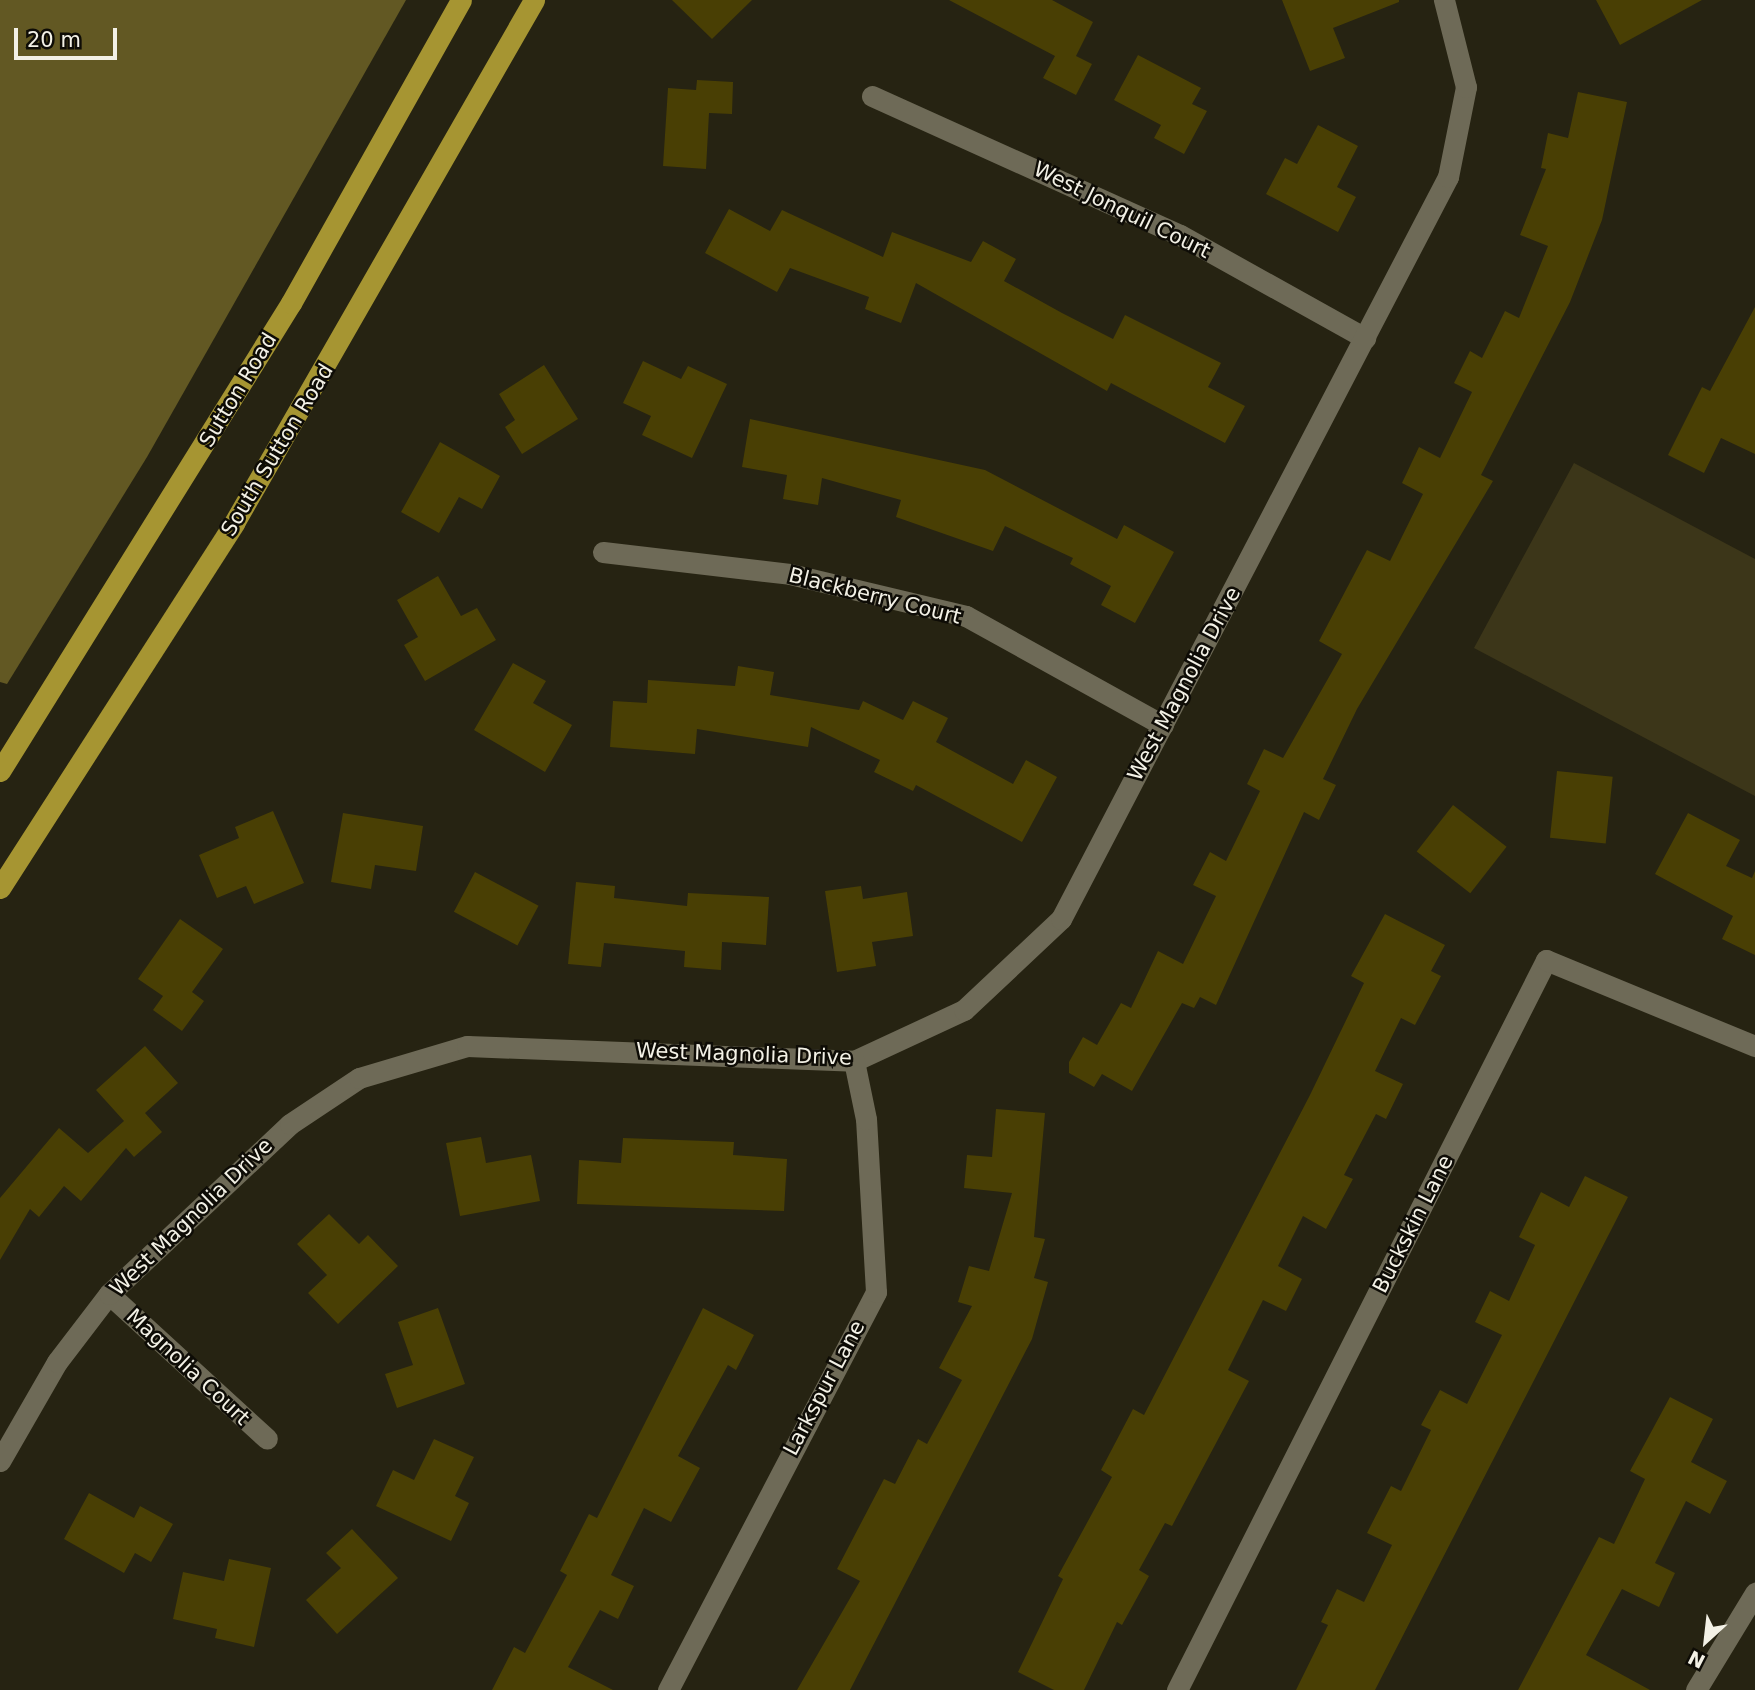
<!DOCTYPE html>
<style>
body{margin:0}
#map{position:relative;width:1755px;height:1690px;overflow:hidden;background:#262312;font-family:"DejaVu Sans",sans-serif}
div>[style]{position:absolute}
.green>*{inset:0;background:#3c3619}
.forest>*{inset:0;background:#625823}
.building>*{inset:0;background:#493f04;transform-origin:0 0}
.street>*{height:21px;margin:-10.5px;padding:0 10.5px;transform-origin:10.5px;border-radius:10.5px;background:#6e6a57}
.primary>*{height:21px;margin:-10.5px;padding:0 10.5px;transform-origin:10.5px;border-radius:10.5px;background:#a69532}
span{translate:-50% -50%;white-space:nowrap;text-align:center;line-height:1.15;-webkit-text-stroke:5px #0e0c06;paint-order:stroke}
.street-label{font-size:21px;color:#f3f1e6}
.north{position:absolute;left:1671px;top:1606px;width:70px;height:70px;-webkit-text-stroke:5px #0e0c06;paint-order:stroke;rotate:207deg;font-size:19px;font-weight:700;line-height:28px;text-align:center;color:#f3f1e6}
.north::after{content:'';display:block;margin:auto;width:24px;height:32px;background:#f3f1e6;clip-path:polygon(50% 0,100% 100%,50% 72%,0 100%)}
.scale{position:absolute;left:14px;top:28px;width:103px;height:32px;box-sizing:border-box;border:4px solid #f3f1e6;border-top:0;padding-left:9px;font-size:21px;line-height:24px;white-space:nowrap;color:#f3f1e6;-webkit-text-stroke:5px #0e0c06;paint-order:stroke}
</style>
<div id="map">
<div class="green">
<i style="clip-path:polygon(1574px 463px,1755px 559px,1755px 796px,1474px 648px)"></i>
</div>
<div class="forest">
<i style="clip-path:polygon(0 0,406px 0,147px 457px,7px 684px,0 682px)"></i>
</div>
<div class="building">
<i style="clip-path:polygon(672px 0,752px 0,712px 39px)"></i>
<i style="clip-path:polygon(949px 0,1052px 0,1093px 22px,1076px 56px,1092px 64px,1076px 95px,1043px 78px,1055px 56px)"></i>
<i style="clip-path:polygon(1282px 0,1399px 0,1399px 2px,1333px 28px,1345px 58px,1310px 71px)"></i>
<i style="clip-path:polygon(1596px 0,1702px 0,1620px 45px)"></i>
<i style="clip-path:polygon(1138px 55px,1201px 88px,1192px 104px,1207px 111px,1184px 154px,1154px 138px,1161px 125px,1114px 100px)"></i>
<i style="clip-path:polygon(697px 80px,733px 82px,732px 114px,709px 113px,706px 169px,663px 166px,668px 88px,696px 90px)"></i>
<i style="clip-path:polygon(1578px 92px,1627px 102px,1602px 220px,1570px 302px,1481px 475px,1493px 481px,1357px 709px,1323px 779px,1336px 785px,1319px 820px,1304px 812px,1216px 1005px,1200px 997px,1194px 1008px,1182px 1003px,1132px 1091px,1102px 1074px,1094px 1087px,1069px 1073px,1069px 1062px,1083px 1037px,1097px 1045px,1121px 1003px,1131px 1008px,1158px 951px,1183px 964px,1216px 896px,1193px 885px,1210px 852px,1226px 861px,1260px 791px,1247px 784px,1264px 749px,1283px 758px,1342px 654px,1319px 641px,1367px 550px,1390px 561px,1423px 494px,1402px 483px,1419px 447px,1440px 458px,1472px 392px,1454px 383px,1470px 351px,1482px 358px,1505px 311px,1519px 318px,1548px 246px,1520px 235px,1546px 169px,1541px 168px,1548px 133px,1568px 138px)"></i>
<i style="clip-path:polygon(1318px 125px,1358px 146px,1337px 187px,1356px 197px,1338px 232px,1266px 194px,1285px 158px,1297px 164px)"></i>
<i style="clip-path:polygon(729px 209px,770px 231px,782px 210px,883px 257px,892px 232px,971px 262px,983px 241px,1016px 259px,1004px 281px,1062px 313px,1113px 339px,1125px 315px,1221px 363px,1208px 387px,1245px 406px,1225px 443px,1111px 383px,1107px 391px,916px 283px,901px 323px,865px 309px,869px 297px,790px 268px,777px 292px,705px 253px)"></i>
<i style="clip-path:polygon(1755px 307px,1755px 454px,1721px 438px,1704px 473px,1668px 455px,1702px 387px,1710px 391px)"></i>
<i style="clip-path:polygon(643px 361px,681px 379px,688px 366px,727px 384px,692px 458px,642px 435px,651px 416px,623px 403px)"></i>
<i style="clip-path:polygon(544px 365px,578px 419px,522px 454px,505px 427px,515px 420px,499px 394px)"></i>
<i style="clip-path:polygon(750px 419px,985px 470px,1117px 539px,1124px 525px,1174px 552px,1135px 623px,1101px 605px,1111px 586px,1070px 564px,1073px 558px,1005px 526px,993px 551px,896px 517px,901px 500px,822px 478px,818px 505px,783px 499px,787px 475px,742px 467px)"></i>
<i style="clip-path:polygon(440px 442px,500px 476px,482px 509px,459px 497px,439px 533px,401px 512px)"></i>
<i style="clip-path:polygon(438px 576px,461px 616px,477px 608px,496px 640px,425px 681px,404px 645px,418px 637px,397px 600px)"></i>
<i style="clip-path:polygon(513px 663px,546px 681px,533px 703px,572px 725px,545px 772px,474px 730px)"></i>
<i style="clip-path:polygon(738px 666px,774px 672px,770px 695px,859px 710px,863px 701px,903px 720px,913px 701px,948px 718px,936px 742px,1013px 784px,1026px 760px,1057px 777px,1022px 842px,916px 785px,913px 791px,874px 772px,880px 760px,811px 727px,808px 747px,697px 729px,695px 754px,610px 747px,613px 701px,647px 703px,648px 680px,735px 686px)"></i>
<i style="left:1557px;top:771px;width:56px;height:67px;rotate:6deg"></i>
<i style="left:1453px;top:805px;width:68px;height:59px;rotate:38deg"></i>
<i style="clip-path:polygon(273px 811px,304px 883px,254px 904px,246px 886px,217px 898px,199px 855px,239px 838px,235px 827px)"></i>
<i style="clip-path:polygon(343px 813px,423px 826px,416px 871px,375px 865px,371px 889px,331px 882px)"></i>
<i style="clip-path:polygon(1688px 813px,1740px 840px,1726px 866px,1752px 878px,1755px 871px,1755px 955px,1722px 939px,1733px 916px,1655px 874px)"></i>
<i style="left:475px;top:872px;width:72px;height:45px;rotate:28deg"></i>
<i style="clip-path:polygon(576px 882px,615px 886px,614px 898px,687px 906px,688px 893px,769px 897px,766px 945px,722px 942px,721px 970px,684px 967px,685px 951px,604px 943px,601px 967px,568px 964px)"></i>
<i style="clip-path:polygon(861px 886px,863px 899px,907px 892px,913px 936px,872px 942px,876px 966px,837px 972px,825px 891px)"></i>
<i style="clip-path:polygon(1385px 914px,1445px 945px,1431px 971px,1441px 976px,1415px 1025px,1401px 1018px,1375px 1071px,1403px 1084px,1386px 1119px,1376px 1114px,1344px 1175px,1353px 1179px,1326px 1229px,1303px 1216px,1278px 1266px,1302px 1279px,1286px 1311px,1263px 1300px,1228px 1370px,1249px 1381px,1172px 1526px,1165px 1523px,1139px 1570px,1149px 1576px,1122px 1625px,1117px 1622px,1084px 1690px,1054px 1690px,1018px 1672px,1063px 1579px,1058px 1576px,1112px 1477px,1101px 1470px,1133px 1409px,1144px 1415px,1310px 1095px,1364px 983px,1351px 976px)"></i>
<i style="clip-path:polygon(180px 919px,223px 949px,192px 992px,204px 1001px,182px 1031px,153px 1010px,163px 996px,138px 979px)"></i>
<i style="clip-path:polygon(145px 1046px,178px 1083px,145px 1113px,162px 1132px,134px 1157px,126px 1148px,81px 1201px,64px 1186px,39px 1217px,30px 1209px,0 1260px,0 1198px,59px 1128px,88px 1153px,124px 1121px,96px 1090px)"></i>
<i style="clip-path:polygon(996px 1109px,1045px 1113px,1034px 1237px,1045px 1239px,1034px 1278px,1048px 1282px,1032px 1339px,850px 1690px,797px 1690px,860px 1581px,837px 1569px,884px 1479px,895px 1484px,918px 1439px,927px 1444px,962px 1380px,939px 1368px,972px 1306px,958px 1302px,969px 1266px,989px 1271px,1012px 1193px,964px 1188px,967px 1155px,992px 1157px)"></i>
<i style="clip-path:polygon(481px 1137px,486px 1163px,531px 1155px,540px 1201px,460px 1216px,446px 1143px)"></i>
<i style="clip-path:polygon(623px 1138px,734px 1142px,733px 1155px,787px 1159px,784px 1211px,577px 1204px,579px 1160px,621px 1163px)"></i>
<i style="clip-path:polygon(1585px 1176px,1628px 1197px,1375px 1690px,1296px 1690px,1328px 1625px,1321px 1622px,1337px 1589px,1364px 1602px,1392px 1545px,1367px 1533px,1391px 1486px,1401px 1491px,1431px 1430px,1421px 1425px,1440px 1390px,1467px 1404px,1502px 1335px,1475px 1322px,1490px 1291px,1509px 1301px,1535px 1245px,1519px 1237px,1541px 1192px,1569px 1207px)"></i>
<i style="clip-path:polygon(329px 1214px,359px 1244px,368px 1235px,398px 1266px,338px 1324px,308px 1293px,327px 1275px,297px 1244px)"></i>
<i style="clip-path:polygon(438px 1308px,465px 1384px,397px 1408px,385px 1374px,413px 1365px,398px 1322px)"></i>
<i style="clip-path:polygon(703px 1308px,754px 1335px,736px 1370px,728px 1365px,678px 1456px,700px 1468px,671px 1522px,644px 1508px,611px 1575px,634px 1586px,618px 1619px,600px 1610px,568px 1667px,613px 1690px,492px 1690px,514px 1647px,525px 1653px,567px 1575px,560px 1571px,589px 1514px,597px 1518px)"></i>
<i style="clip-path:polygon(1670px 1397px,1713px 1419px,1691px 1462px,1727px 1481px,1710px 1514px,1686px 1501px,1655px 1563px,1675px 1573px,1659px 1607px,1622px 1589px,1586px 1655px,1650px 1690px,1518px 1690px,1599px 1537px,1614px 1544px,1645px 1479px,1630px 1471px)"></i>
<i style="clip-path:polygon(434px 1439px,474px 1457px,455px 1496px,469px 1503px,451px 1541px,376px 1506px,393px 1470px,414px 1480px)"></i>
<i style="clip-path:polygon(89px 1493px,134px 1518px,140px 1506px,173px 1524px,151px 1562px,135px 1553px,124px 1573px,64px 1539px)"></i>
<i style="clip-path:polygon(352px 1529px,398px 1578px,337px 1634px,306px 1600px,341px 1568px,326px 1553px)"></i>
<i style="clip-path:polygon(229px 1559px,271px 1568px,254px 1647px,215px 1638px,217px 1629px,173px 1619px,183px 1572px,224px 1581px)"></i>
</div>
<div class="street">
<i style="left:872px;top:96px;width:338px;rotate:24.3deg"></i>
<i style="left:1180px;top:235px;width:212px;rotate:29.1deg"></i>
<i style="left:603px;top:552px;width:188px;rotate:6.7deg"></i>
<i style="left:790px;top:574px;width:181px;rotate:13.4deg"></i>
<i style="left:966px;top:616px;width:225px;rotate:29deg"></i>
<i style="left:109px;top:1294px;width:214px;rotate:42.5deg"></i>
<i style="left:0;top:1461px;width:114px;rotate:-60.1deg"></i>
<i style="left:57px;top:1362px;width:86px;rotate:-52.6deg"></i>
<i style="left:109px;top:1294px;width:248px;rotate:-43.2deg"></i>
<i style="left:290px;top:1124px;width:83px;rotate:-33.7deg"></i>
<i style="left:359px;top:1078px;width:113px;rotate:-16.5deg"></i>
<i style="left:467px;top:1046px;width:387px;rotate:2.2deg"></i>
<i style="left:854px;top:1061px;width:121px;rotate:-24.9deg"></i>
<i style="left:964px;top:1010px;width:133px;rotate:-43.2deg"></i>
<i style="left:1061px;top:919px;width:837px;rotate:-62.46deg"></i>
<i style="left:1448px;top:177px;width:92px;rotate:-78.7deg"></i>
<i style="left:1466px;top:87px;width:90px;rotate:-104.2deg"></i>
<i style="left:668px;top:1690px;width:449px;rotate:-62.4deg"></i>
<i style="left:876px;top:1292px;width:173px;rotate:-93.3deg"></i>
<i style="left:866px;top:1119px;width:59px;rotate:-101.7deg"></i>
<i style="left:1177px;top:1690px;width:818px;rotate:-63.18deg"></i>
<i style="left:1546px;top:960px;width:226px;rotate:22.4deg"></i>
<i style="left:1696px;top:1690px;width:114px;rotate:-58.7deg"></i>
</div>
<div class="primary">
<i style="left:0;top:771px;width:551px;rotate:-58.13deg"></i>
<i style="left:291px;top:303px;width:347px;rotate:-60.7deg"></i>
<i style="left:0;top:888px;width:434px;rotate:-57.3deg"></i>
<i style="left:234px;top:523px;width:603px;rotate:-60.16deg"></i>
</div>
<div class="street-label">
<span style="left:1122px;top:210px;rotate:26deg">West Jonquil Court</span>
<span style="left:238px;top:390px;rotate:-59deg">Sutton Road</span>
<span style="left:277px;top:450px;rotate:-59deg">South Sutton Road</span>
<span style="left:875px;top:596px;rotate:14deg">Blackberry Court</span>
<span style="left:1184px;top:684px;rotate:-62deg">West Magnolia Drive</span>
<span style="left:744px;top:1054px;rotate:2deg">West Magnolia Drive</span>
<span style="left:191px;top:1217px;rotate:-44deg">West Magnolia Drive</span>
<span style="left:1413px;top:1224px;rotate:-63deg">Buckskin Lane</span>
<span style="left:188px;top:1367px;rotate:43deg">Magnolia Court</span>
<span style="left:824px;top:1388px;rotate:-62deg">Larkspur Lane</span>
</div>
<div class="north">N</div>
<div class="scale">20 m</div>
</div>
